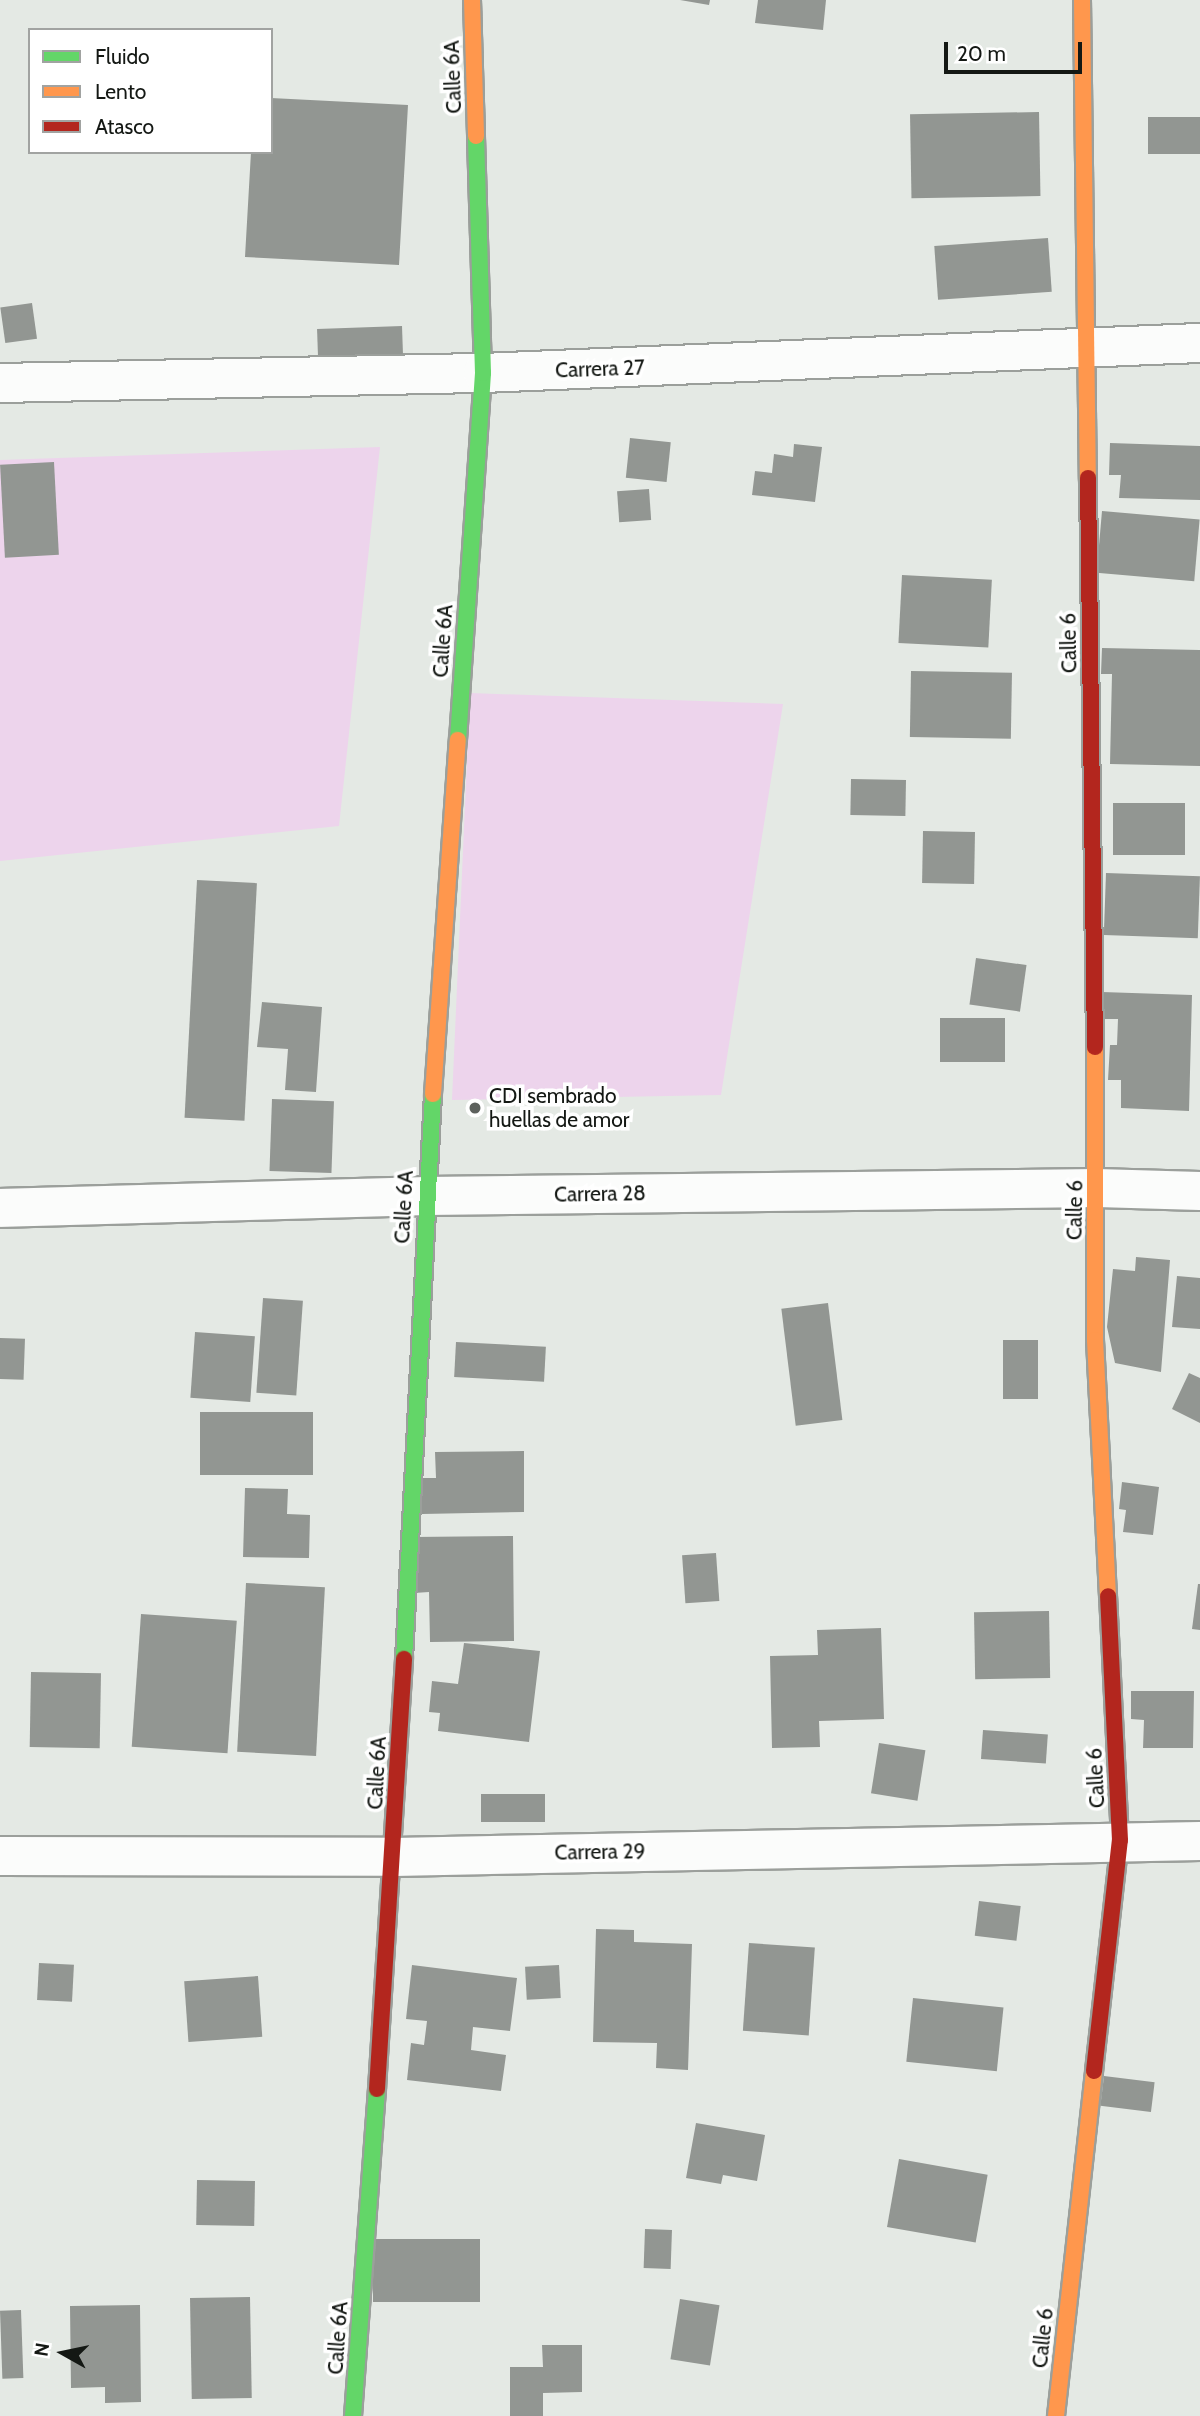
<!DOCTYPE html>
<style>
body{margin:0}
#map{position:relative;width:1200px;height:2416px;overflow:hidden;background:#e4e9e4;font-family:Cabin,sans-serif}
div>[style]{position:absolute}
.green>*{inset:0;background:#edd4ec}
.building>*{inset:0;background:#929692;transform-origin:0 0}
.roads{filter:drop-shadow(2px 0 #9b9f9b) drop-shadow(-2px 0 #9b9f9b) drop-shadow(0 2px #9b9f9b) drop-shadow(0 -2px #9b9f9b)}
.street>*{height:38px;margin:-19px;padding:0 19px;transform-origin:19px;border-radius:19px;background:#fbfcfb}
.fast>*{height:16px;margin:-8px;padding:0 8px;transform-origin:8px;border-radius:8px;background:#63d668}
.slow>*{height:16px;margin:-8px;padding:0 8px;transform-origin:8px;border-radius:8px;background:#ff974d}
.jam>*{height:16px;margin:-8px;padding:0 8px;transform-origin:8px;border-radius:8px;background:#b3261e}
.dots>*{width:19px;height:19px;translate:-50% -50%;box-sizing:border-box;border:4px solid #fff;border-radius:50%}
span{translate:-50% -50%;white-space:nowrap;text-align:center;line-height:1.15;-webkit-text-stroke:7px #fff;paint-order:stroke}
.street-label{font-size:21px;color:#141814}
.poi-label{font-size:21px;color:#141814}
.left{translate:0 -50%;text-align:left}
.legend{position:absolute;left:28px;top:28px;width:245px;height:126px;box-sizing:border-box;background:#fff;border:2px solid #a1a3a1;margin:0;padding:9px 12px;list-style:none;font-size:21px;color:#141814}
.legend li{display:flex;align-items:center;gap:14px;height:35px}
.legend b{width:35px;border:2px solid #a1a3a1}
.north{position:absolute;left:28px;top:2318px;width:70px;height:70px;-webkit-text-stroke:5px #fff;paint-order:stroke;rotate:279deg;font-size:19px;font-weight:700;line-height:28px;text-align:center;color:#141814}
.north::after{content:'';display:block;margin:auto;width:24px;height:32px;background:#141814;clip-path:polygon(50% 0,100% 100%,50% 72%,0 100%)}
.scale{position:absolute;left:944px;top:42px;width:138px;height:32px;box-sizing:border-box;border:4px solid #141814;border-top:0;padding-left:9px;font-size:21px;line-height:24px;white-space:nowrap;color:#141814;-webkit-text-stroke:5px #fff;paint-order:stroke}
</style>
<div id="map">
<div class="green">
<i style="clip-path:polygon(380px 447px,339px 826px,0 861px,0 460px)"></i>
<i style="clip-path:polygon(470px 693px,783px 704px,721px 1095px,452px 1100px)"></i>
</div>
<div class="building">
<i style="clip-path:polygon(680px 0,710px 0,709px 5px)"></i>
<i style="clip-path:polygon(758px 0,826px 0,823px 30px,755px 23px)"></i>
<i style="clip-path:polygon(271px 98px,408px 105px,399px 265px,245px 257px,251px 152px,271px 152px)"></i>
<i style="left:1039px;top:112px;width:84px;height:129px;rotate:89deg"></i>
<i style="left:1200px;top:117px;width:37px;height:52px;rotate:90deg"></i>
<i style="left:1048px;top:238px;width:54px;height:114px;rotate:86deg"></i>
<i style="left:32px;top:303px;width:36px;height:32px;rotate:82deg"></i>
<i style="left:402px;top:326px;width:32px;height:85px;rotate:88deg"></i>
<i style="left:630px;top:438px;width:41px;height:40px;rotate:6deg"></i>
<i style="clip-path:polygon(1110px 443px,1200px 446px,1200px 500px,1119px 498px,1121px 475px,1109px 475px)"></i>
<i style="clip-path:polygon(794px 444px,822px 447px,815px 502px,752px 495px,755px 471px,772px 473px,774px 454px,793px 457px)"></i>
<i style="left:54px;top:462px;width:93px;height:54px;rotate:87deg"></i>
<i style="left:649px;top:489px;width:31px;height:32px;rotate:86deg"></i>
<i style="left:1102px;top:511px;width:98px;height:62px;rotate:5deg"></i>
<i style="left:902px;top:575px;width:90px;height:68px;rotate:3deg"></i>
<i style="clip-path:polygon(1102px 648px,1200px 650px,1200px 766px,1110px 764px,1112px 674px,1101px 674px)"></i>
<i style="left:911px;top:671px;width:101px;height:66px;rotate:1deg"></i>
<i style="left:851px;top:779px;width:55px;height:36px;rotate:1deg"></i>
<i style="left:1185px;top:803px;width:52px;height:72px;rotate:90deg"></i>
<i style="left:923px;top:831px;width:52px;height:52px;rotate:1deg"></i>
<i style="left:1106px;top:873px;width:94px;height:62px;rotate:2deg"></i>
<i style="left:197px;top:880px;width:60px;height:238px;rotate:3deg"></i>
<i style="left:976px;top:958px;width:51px;height:47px;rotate:8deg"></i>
<i style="clip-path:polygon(1102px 992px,1192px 995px,1189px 1111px,1121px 1108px,1121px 1080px,1108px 1080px,1110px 1045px,1117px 1045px,1118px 1019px,1102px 1019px)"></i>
<i style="clip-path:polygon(262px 1002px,322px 1007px,316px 1092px,285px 1090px,288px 1049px,257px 1047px)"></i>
<i style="left:1005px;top:1018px;width:44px;height:65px;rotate:90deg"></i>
<i style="left:272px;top:1099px;width:62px;height:72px;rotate:2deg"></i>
<i style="clip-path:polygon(1136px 1257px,1170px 1260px,1161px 1372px,1115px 1363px,1107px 1327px,1113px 1269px,1135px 1271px)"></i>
<i style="clip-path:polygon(1177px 1276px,1200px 1278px,1200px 1329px,1172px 1327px)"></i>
<i style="left:263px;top:1298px;width:40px;height:95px;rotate:4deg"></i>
<i style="left:828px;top:1303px;width:118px;height:47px;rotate:83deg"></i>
<i style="left:195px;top:1332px;width:60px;height:66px;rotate:4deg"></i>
<i style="left:0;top:1338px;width:25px;height:41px;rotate:2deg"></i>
<i style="left:1003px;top:1340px;width:35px;height:59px"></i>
<i style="left:456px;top:1342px;width:90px;height:35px;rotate:3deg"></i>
<i style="clip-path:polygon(1189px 1373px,1200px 1378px,1200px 1423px,1172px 1409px)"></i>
<i style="left:200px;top:1412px;width:113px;height:63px"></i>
<i style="clip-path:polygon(524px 1451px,524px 1512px,422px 1514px,422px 1478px,436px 1478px,435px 1452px)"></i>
<i style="clip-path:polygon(1122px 1482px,1159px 1487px,1153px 1535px,1123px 1532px,1126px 1510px,1119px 1509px)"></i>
<i style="clip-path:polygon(245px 1488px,288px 1489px,287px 1514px,310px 1515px,309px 1558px,243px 1557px)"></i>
<i style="clip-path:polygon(513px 1536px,514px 1641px,430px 1642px,429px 1592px,414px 1593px,413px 1537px)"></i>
<i style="left:716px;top:1553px;width:48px;height:34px;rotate:86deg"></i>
<i style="left:246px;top:1583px;width:79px;height:169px;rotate:3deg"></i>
<i style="clip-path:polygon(1198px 1584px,1200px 1584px,1200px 1630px,1192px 1629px)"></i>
<i style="left:1049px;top:1611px;width:67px;height:75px;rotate:89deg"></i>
<i style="left:141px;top:1614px;width:96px;height:133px;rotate:4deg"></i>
<i style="clip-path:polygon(881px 1628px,884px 1719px,819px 1721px,820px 1747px,772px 1748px,770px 1656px,818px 1655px,817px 1630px)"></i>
<i style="clip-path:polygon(464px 1643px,540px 1651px,529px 1742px,438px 1731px,440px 1713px,429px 1712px,432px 1681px,458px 1684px)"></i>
<i style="left:31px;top:1672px;width:70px;height:75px;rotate:1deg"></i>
<i style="clip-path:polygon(1131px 1691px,1194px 1691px,1193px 1748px,1143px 1748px,1144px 1720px,1131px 1719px)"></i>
<i style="left:983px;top:1730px;width:65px;height:29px;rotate:4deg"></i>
<i style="left:879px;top:1743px;width:47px;height:51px;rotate:9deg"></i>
<i style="left:481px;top:1794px;width:64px;height:28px"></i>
<i style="left:979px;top:1901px;width:42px;height:35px;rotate:7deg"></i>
<i style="clip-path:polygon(596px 1929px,634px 1930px,634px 1942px,692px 1944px,688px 2070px,656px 2068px,657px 2043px,593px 2042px)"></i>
<i style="left:749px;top:1943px;width:66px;height:88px;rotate:4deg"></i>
<i style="left:39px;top:1963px;width:35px;height:37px;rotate:3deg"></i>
<i style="clip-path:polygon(412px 1965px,517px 1978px,510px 2031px,473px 2027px,471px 2050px,506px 2055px,501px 2091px,407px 2080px,411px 2043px,424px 2045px,427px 2021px,406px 2019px)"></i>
<i style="left:559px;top:1965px;width:33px;height:34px;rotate:87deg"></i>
<i style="left:258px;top:1976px;width:61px;height:74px;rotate:86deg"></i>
<i style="left:913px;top:1998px;width:91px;height:64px;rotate:6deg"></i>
<i style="left:1104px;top:2076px;width:51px;height:30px;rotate:7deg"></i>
<i style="clip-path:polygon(696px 2123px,765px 2135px,757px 2181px,723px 2175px,721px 2184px,686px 2178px)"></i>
<i style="left:899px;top:2159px;width:90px;height:69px;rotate:10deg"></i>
<i style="left:197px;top:2180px;width:58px;height:45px;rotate:1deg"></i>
<i style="left:645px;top:2229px;width:27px;height:39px;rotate:2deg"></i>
<i style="left:373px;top:2239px;width:107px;height:63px"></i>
<i style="left:250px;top:2297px;width:101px;height:60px;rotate:89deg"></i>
<i style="left:680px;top:2299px;width:40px;height:61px;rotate:9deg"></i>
<i style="clip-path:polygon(140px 2305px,141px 2402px,105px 2403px,105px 2387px,71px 2388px,70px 2306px)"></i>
<i style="left:21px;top:2310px;width:68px;height:21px;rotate:88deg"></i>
<i style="clip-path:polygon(542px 2345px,582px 2345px,582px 2392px,543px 2393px,543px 2416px,510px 2416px,510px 2367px,543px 2367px)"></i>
</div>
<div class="roads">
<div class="street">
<i style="left:0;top:383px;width:483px;rotate:-1.2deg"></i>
<i style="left:483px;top:373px;width:718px;rotate:-2.4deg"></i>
<i style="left:0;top:1208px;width:426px;rotate:-1.6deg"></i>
<i style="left:426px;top:1196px;width:671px;rotate:-0.68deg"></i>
<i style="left:1097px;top:1188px;width:103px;rotate:1.7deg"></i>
<i style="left:0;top:1856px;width:394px;rotate:0.1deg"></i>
<i style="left:394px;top:1857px;width:806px;rotate:-1.14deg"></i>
</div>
<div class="fast">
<i style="left:458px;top:740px;width:368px;rotate:-86.1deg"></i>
<i style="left:483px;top:373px;width:237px;rotate:-91.7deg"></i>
<i style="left:404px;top:1659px;width:566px;rotate:-87.06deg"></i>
<i style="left:353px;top:2416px;width:328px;rotate:-85.8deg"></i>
</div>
<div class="slow">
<i style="left:472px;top:0;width:136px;rotate:88.3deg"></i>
<i style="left:1082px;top:0;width:478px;rotate:89.3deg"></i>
<i style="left:1095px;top:1047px;width:293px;rotate:90deg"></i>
<i style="left:1095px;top:1340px;width:256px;rotate:87.1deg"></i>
<i style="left:433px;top:1094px;width:355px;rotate:-86deg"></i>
<i style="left:1056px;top:2416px;width:347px;rotate:-83.7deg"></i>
</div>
<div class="jam">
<i style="left:1088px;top:478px;width:569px;rotate:89.3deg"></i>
<i style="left:1094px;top:2071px;width:232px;rotate:-83.6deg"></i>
<i style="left:1120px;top:1840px;width:244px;rotate:-92.8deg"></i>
<i style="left:377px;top:2089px;width:431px;rotate:-86.4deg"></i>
</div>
</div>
<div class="dots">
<i style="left:475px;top:1108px;background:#5d615d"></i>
</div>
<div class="street-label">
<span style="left:453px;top:77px;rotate:-92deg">Calle 6A</span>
<span style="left:600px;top:369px;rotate:-2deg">Carrera 27</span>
<span style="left:443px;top:641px;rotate:-86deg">Calle 6A</span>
<span style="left:1069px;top:643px;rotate:-91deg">Calle 6</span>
<span style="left:600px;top:1194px;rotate:-1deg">Carrera 28</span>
<span style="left:404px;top:1207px;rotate:-87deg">Calle 6A</span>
<span style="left:1075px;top:1210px;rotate:-89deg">Calle 6</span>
<span style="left:377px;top:1773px;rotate:-87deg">Calle 6A</span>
<span style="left:1096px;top:1778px;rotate:-93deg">Calle 6</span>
<span style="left:600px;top:1852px;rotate:-1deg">Carrera 29</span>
<span style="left:338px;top:2338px;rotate:-86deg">Calle 6A</span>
<span style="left:1043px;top:2338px;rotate:-84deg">Calle 6</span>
</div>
<div class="poi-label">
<span class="left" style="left:489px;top:1108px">CDI sembrado<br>huellas de amor</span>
</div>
<ul class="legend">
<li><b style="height:9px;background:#63d668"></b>Fluido</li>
<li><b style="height:9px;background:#ff974d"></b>Lento</li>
<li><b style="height:9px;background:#b3261e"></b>Atasco</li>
</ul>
<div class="north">N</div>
<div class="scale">20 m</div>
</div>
